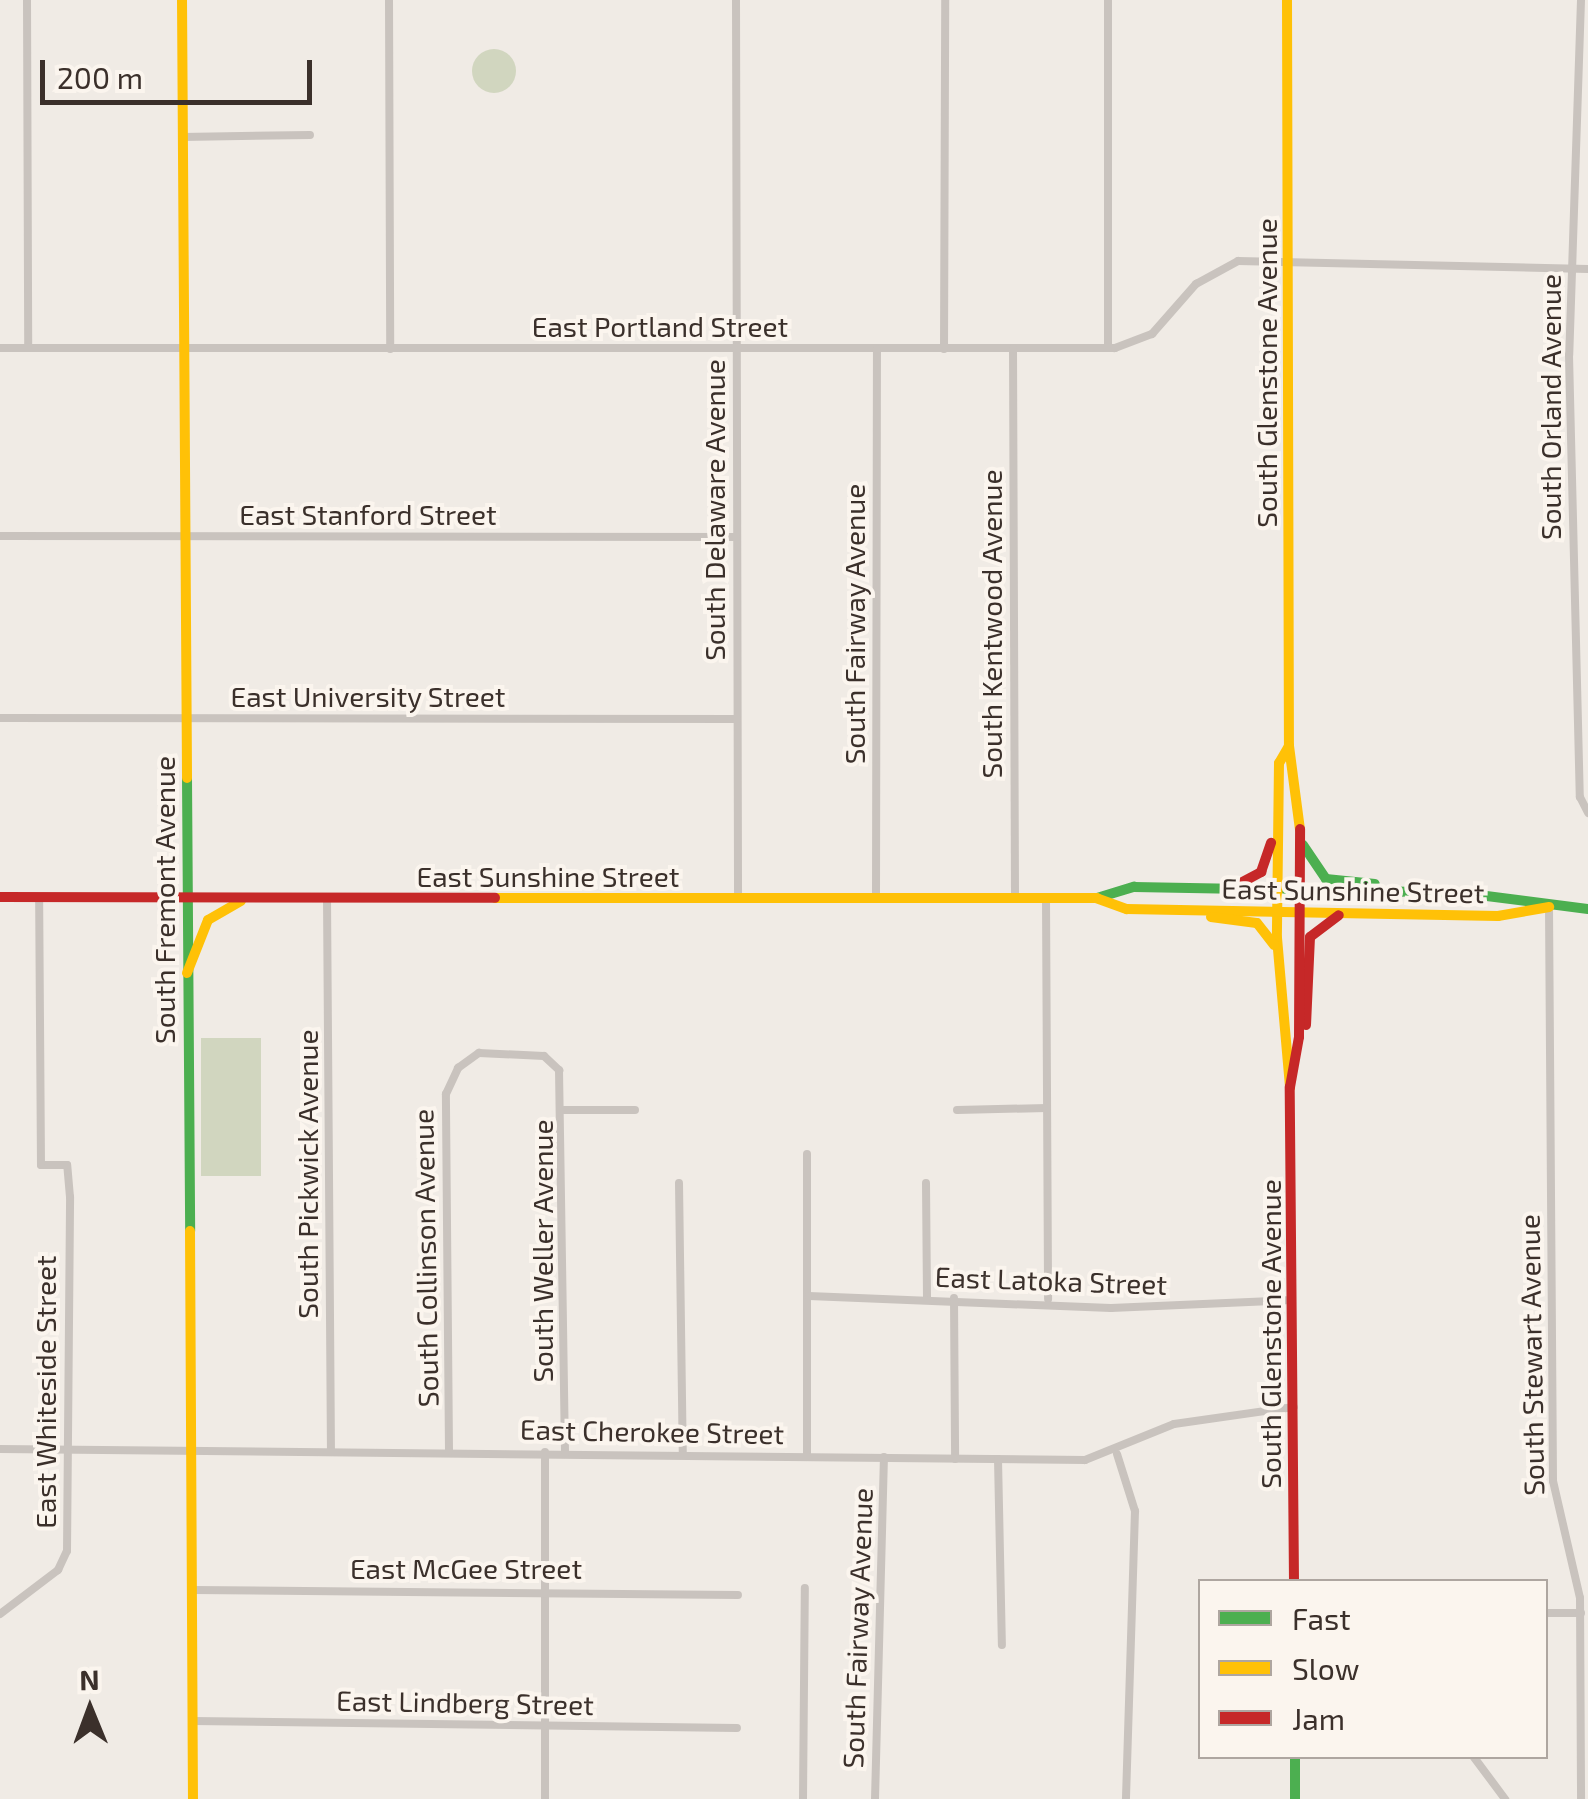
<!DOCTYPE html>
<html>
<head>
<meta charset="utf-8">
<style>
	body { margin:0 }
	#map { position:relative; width:1588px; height:1799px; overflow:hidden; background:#f0ebe5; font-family:"Exo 2",sans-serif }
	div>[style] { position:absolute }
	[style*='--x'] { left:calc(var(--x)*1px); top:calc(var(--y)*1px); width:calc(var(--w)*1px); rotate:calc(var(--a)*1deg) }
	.green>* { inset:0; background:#d1d6bf; transform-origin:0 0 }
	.round { border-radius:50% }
	.street>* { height:8px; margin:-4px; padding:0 4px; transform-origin:4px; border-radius:4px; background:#c9c3be }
	.fast>* { height:10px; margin:-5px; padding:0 5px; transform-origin:5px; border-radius:5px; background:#4caf50 }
	.slow>* { height:10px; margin:-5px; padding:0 5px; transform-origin:5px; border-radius:5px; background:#ffc107 }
	.jam>* { height:10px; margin:-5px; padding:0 5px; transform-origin:5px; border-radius:5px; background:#c62828 }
	span { translate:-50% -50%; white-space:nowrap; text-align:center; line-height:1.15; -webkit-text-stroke:8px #fbf5ee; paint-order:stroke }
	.street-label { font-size:28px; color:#3b302b }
	.legend { position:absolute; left:1198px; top:1579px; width:350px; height:180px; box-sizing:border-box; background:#fbf5ee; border:2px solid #aea6a0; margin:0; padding:12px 18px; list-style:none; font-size:30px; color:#3b302b }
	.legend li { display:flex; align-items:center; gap:20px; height:50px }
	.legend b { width:50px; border:2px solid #aea6a0 }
	.north { position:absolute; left:40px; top:1659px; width:100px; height:100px; -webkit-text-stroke:8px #fbf5ee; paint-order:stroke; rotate:359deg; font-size:28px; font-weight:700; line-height:40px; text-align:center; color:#3b302b }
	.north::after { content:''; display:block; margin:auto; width:35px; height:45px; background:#3b302b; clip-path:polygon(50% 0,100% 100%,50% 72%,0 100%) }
	.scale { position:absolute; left:40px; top:60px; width:272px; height:45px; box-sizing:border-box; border:5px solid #3b302b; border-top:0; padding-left:12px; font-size:30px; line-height:35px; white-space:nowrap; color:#3b302b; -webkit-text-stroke:8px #fbf5ee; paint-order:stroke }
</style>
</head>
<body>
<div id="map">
	<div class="green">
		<div class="round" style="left:472px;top:49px;width:44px;height:44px"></div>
		<div style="left:261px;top:1038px;width:138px;height:60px;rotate:90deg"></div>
	</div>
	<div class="street">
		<div style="--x:27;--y:0;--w:348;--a:89.8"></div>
		<div style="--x:389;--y:0;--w:349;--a:89.8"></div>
		<div style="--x:736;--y:0;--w:899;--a:89.87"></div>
		<div style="--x:1108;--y:0;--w:348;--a:90"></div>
		<div style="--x:1581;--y:0;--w:355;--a:91.9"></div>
		<div style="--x:1569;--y:355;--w:442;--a:88.6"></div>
		<div style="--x:1580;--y:797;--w:18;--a:63"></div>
		<div style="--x:182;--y:137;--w:128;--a:-0.9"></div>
		<div style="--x:0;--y:348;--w:1115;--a:0"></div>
		<div style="--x:1115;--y:348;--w:40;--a:-21"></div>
		<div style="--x:1152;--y:334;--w:67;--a:-48.7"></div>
		<div style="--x:1196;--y:284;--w:48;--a:-28.7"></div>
		<div style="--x:1238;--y:261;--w:350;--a:1.3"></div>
		<div style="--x:944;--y:349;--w:349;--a:-89.8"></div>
		<div style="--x:1013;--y:349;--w:550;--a:89.79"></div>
		<div style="--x:0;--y:536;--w:736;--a:0.08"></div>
		<div style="--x:0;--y:718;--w:737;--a:0.08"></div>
		<div style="--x:327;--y:897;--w:553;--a:89.59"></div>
		<div style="--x:876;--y:899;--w:550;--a:-89.9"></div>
		<div style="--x:1046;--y:899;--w:400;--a:89.7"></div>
		<div style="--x:1549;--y:907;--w:574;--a:89.6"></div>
		<div style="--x:1553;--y:1481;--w:120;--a:77"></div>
		<div style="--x:1580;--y:1598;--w:201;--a:89.7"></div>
		<div style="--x:564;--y:1110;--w:71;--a:0"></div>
		<div style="--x:957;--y:1110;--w:90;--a:-1.3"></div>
		<div style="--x:807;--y:1154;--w:302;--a:90"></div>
		<div style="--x:679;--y:1183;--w:270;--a:89.2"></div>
		<div style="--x:926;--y:1183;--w:114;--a:89.5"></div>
		<div style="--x:809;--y:1296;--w:302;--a:2.3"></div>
		<div style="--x:1111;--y:1308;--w:181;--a:-2.5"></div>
		<div style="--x:954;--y:1298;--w:161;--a:89.6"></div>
		<div style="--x:0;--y:1449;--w:1085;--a:0.58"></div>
		<div style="--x:1085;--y:1460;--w:96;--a:-22"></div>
		<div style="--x:1174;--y:1424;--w:121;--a:-8.1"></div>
		<div style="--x:449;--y:1451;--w:357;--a:-90.5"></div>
		<div style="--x:446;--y:1094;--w:29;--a:-65"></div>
		<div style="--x:458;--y:1068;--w:26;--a:-36"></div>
		<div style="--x:479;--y:1053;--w:65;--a:2.6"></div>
		<div style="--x:544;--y:1056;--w:21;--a:43"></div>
		<div style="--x:559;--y:1070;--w:383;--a:89.1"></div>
		<div style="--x:545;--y:1452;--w:347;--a:90"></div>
		<div style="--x:1117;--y:1454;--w:60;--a:72.5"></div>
		<div style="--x:1135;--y:1511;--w:288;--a:91.8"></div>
		<div style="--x:998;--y:1459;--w:186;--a:88.8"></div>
		<div style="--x:193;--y:1590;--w:545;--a:0.53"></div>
		<div style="--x:1546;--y:1613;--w:35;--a:0"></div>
		<div style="--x:0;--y:1614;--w:73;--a:-37.2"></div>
		<div style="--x:58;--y:1570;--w:21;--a:-65"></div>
		<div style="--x:67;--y:1551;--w:354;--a:-89.5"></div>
		<div style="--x:70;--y:1197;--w:32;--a:-95"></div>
		<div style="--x:67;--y:1165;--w:26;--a:180"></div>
		<div style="--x:41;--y:1165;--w:267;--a:-90.4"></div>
		<div style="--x:193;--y:1721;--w:544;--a:0.74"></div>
		<div style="--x:1473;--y:1756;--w:54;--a:53.3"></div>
		<div style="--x:803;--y:1799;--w:211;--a:-89.5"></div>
		<div style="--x:875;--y:1799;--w:342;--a:-88.5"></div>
	</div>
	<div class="fast">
		<div style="--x:187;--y:778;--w:453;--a:89.6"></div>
		<div style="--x:1303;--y:845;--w:41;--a:55.9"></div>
		<div style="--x:1326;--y:879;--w:49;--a:5.8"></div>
		<div style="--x:1097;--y:898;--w:39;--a:-17"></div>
		<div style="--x:1134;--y:887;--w:329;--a:1"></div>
		<div style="--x:1463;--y:893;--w:126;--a:7.3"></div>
		<div style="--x:1295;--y:1756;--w:43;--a:90"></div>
	</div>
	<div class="slow">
		<div style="--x:182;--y:0;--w:778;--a:89.63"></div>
		<div style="--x:1287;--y:0;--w:746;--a:89.85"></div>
		<div style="--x:1289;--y:746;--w:84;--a:82.5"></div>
		<div style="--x:1289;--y:746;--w:20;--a:120"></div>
		<div style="--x:1279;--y:763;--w:175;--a:90.7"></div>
		<div style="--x:1277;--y:938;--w:150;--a:85"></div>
		<div style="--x:495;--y:898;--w:602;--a:0"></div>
		<div style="--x:1096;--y:898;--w:33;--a:20"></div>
		<div style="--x:1127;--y:909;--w:371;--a:1.1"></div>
		<div style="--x:1498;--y:916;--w:52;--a:-10"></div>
		<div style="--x:1211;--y:917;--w:46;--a:7.4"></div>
		<div style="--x:1257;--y:923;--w:28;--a:52"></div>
		<div style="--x:187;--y:973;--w:57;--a:-68.4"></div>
		<div style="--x:208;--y:920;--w:38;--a:-30"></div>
		<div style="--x:190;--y:1231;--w:568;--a:89.7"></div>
	</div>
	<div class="jam">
		<div style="--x:1235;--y:886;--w:30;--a:-28"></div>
		<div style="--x:1261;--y:872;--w:31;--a:-71"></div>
		<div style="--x:0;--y:897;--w:495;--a:0.1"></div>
		<div style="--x:1306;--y:1025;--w:88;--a:-87.4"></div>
		<div style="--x:1310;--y:937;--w:36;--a:-37"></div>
		<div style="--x:1294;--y:1582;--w:495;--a:-90.5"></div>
		<div style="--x:1290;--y:1087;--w:51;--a:-79.8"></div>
		<div style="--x:1299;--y:1037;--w:208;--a:-89.7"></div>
	</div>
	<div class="street-label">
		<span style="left:660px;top:326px">East Portland Street</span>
		<span style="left:1266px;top:373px;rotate:-90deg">South Glenstone Avenue</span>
		<span style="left:1550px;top:407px;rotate:-90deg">South Orland Avenue</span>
		<span style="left:714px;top:510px;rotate:-90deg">South Delaware Avenue</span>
		<span style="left:368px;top:514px">East Stanford Street</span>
		<span style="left:854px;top:624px;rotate:-90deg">South Fairway Avenue</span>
		<span style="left:991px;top:624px;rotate:-90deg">South Kentwood Avenue</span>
		<span style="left:368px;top:696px">East University Street</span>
		<span style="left:548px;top:876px">East Sunshine Street</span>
		<span style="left:1353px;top:890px;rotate:1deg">East Sunshine Street</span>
		<span style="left:164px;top:900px;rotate:-90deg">South Fremont Avenue</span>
		<span style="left:307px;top:1174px;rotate:-90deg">South Pickwick Avenue</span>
		<span style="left:542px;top:1251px;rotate:-90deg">South Weller Avenue</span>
		<span style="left:425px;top:1258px;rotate:-91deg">South Collinson Avenue</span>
		<span style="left:1051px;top:1280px;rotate:2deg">East Latoka Street</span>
		<span style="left:1270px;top:1334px;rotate:-90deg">South Glenstone Avenue</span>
		<span style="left:1531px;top:1355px;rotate:-91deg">South Stewart Avenue</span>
		<span style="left:45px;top:1392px;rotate:-90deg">East Whiteside Street</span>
		<span style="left:652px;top:1431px;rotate:1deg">East Cherokee Street</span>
		<span style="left:466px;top:1568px">East McGee Street</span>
		<span style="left:857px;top:1628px;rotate:-88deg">South Fairway Avenue</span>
		<span style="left:465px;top:1702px;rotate:1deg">East Lindberg Street</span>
	</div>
	<ul class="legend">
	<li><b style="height:12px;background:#4caf50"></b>Fast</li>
	<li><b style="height:12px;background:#ffc107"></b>Slow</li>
	<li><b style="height:12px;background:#c62828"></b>Jam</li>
	</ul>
	<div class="north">N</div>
	<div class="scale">200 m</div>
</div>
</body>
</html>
